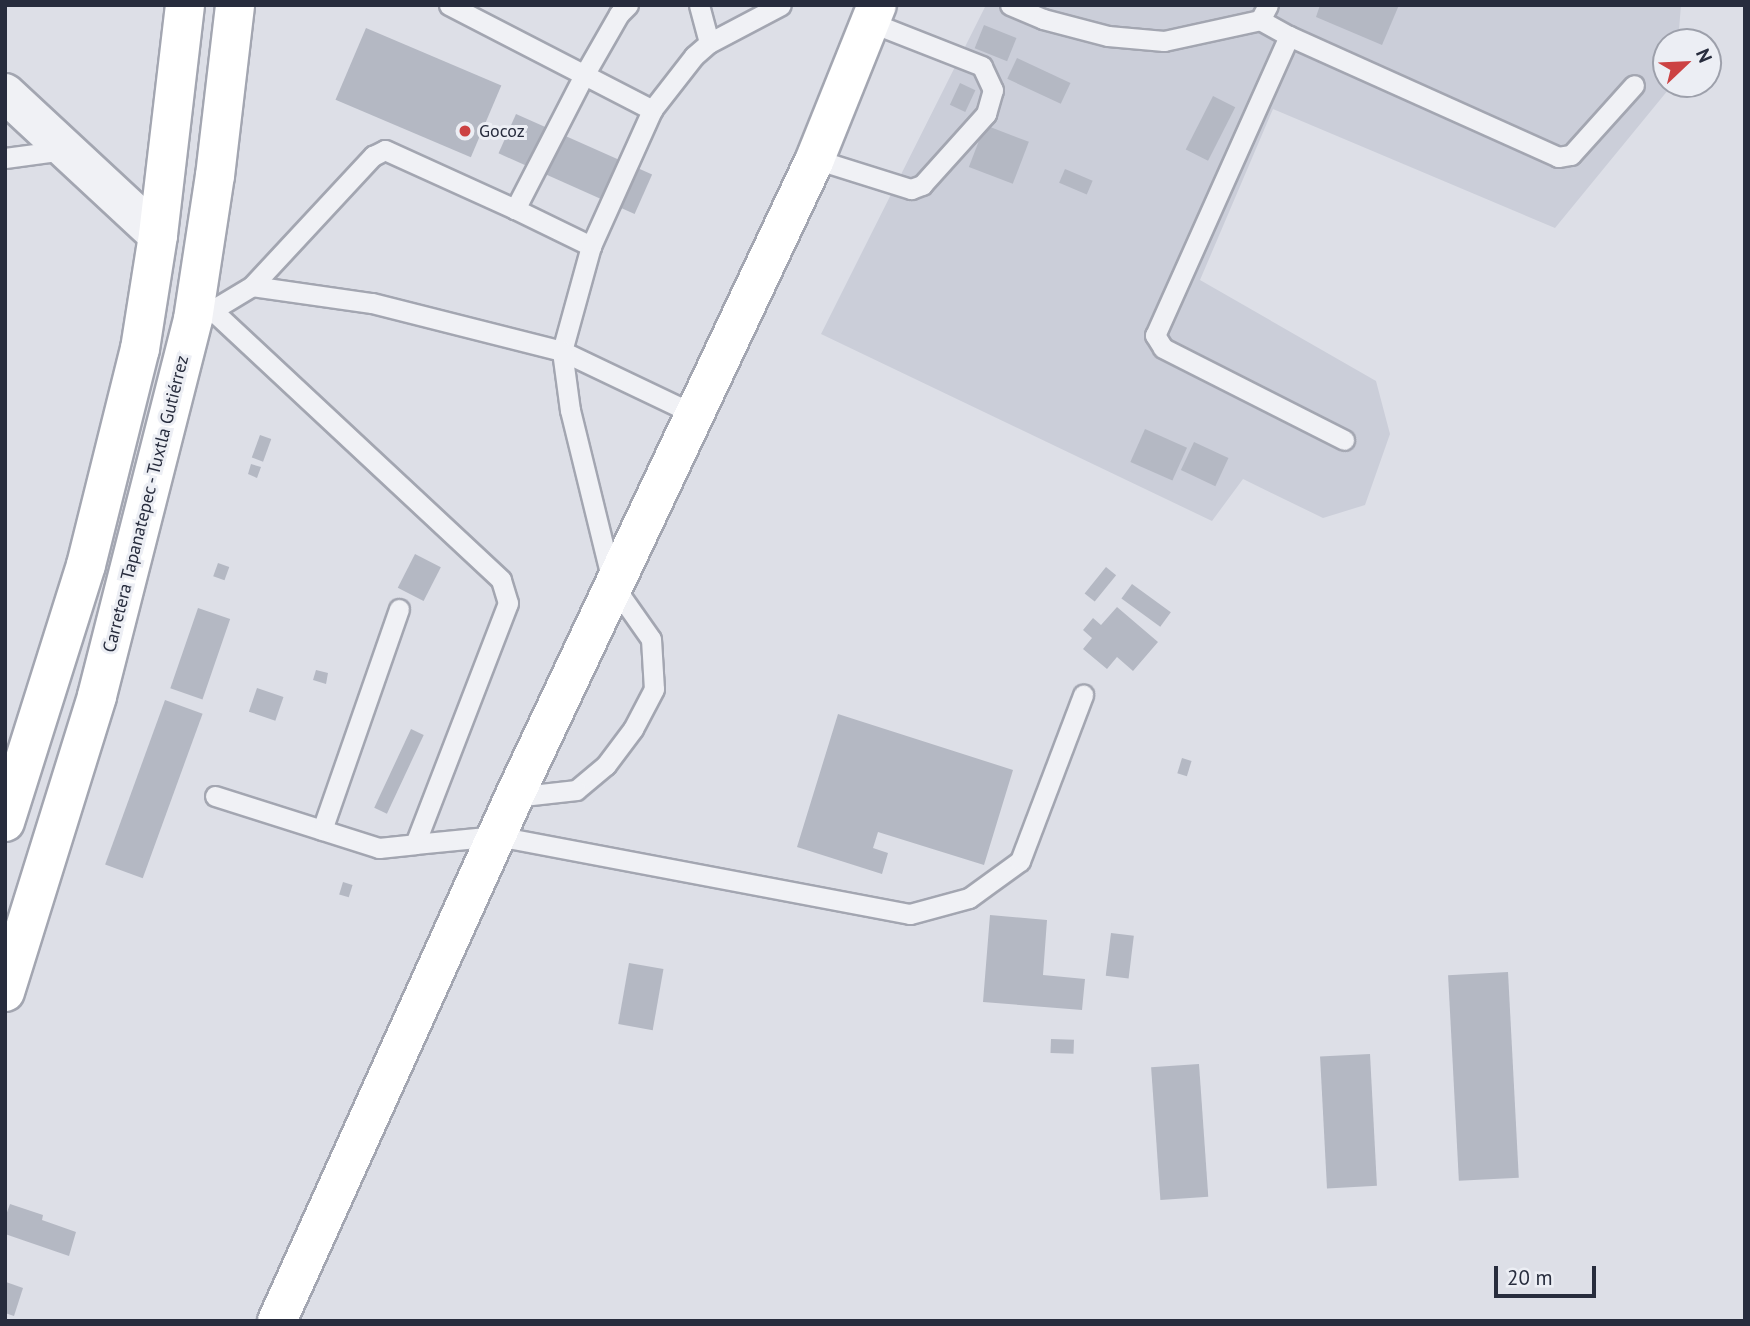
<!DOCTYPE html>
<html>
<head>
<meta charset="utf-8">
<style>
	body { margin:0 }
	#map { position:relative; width:1750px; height:1326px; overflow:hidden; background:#dddfe7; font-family:"PT Sans",sans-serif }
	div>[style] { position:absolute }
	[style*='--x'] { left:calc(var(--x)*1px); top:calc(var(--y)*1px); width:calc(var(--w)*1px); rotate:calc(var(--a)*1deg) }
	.built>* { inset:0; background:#cbced9 }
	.building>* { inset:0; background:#b4b8c3; transform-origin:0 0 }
	.roads { filter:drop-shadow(2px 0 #a3a6b1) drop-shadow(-2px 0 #a3a6b1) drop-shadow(0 2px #a3a6b1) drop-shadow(0 -2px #a3a6b1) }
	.service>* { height:19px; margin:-9.5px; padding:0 9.5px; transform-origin:9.5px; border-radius:9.5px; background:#f0f1f5 }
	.minor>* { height:38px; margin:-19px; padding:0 19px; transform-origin:19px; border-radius:19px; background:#f0f1f5 }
	.secondary>* { height:38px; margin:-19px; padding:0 19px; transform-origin:19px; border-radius:19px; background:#fff }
	.trunk>* { height:38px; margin:-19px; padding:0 19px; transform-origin:19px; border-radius:19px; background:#fff }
	.dots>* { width:19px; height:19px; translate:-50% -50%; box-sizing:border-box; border:4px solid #eceef4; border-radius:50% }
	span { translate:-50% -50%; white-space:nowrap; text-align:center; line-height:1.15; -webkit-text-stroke:6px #eceef4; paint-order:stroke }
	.poi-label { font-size:18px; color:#272c3d }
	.left { translate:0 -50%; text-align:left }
	.street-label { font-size:18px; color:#272c3d }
	.frame { position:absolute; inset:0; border:7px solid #272c3d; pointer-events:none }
	.north { position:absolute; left:1652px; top:28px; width:70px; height:70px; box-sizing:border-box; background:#eceef4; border:2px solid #9da0ab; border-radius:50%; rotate:67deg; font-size:19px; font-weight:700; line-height:28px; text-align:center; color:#272c3d }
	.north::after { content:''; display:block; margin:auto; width:24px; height:32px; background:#cc4243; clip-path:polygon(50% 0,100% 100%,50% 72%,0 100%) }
	.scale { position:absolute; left:1494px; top:1266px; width:102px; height:32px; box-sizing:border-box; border:4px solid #272c3d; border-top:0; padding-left:9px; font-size:21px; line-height:24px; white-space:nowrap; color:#272c3d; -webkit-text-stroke:5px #eceef4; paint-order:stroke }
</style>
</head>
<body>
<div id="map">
	<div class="built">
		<div style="clip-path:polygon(986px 5px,1681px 5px,1678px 42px,1666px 42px,1666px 84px,1673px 84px,1555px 228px,1273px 109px,1200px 280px,1376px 381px,1390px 434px,1365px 505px,1323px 518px,1243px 479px,1212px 521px,821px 334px)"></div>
	</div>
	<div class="building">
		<div style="clip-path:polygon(1320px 5px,1399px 5px,1382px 45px,1316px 17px)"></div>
		<div style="left:984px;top:25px;width:35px;height:25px;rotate:22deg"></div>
		<div style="left:366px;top:28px;width:147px;height:78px;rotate:23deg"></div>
		<div style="left:1017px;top:58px;width:59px;height:23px;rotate:25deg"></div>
		<div style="left:960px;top:83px;width:17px;height:24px;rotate:25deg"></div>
		<div style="left:1213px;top:96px;width:25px;height:60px;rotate:27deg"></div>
		<div style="left:516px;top:114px;width:149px;height:43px;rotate:24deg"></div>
		<div style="left:985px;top:125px;width:47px;height:45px;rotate:21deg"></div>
		<div style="left:1065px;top:169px;width:30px;height:15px;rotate:23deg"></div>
		<div style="left:1145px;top:429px;width:46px;height:36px;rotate:24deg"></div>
		<div style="left:260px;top:435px;width:12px;height:24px;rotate:20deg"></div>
		<div style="left:1194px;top:442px;width:38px;height:31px;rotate:25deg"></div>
		<div style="clip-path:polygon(251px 464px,261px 467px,257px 478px,248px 474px)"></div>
		<div style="left:415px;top:554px;width:29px;height:38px;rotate:27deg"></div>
		<div style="left:218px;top:563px;width:12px;height:14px;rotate:20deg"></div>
		<div style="left:1106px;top:567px;width:13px;height:34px;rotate:39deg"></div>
		<div style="left:1132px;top:584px;width:48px;height:18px;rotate:36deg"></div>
		<div style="clip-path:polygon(1117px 607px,1158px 642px,1133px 671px,1117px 657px,1107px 669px,1083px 649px,1092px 638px,1083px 630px,1093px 618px,1101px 625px)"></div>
		<div style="left:198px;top:608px;width:34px;height:85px;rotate:19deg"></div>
		<div style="clip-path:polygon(316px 670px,328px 673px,326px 684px,313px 680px)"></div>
		<div style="left:257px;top:688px;width:28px;height:25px;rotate:19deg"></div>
		<div style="left:165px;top:700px;width:40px;height:175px;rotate:20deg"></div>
		<div style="clip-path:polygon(838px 714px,1013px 770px,984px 865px,878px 832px,873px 848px,888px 853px,882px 874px,797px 847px)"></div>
		<div style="left:411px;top:729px;width:14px;height:87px;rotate:25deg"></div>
		<div style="left:1182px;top:758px;width:10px;height:16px;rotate:17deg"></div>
		<div style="left:343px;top:882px;width:10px;height:13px;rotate:17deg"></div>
		<div style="clip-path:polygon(990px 915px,1047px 920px,1043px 975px,1085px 979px,1082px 1010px,983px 1002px)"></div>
		<div style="left:1111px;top:933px;width:23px;height:43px;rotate:7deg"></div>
		<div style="left:629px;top:963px;width:35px;height:62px;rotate:10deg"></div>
		<div style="left:1508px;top:972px;width:206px;height:60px;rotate:87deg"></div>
		<div style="left:1051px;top:1039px;width:23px;height:14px;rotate:2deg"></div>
		<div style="left:1370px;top:1054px;width:132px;height:50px;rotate:87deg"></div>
		<div style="left:1199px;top:1064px;width:133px;height:48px;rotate:86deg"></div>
		<div style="clip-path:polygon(10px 1204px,43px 1215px,42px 1220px,76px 1232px,69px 1256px,5px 1234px,5px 1218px)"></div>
		<div style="clip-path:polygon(6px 1282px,23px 1288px,14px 1316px,5px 1313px)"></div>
	</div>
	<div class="roads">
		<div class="service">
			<div style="--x:449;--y:5;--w:229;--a:27.3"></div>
			<div style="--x:628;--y:5;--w:13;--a:135"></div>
			<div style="--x:619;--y:14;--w:70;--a:119.8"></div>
			<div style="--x:584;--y:75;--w:151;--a:117.2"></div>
			<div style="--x:515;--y:209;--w:85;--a:26"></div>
			<div style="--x:591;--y:246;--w:109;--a:105.4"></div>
			<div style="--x:562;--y:351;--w:148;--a:25.5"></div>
			<div style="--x:699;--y:5;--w:39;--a:75"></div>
			<div style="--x:1010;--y:5;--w:36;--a:23"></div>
			<div style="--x:1043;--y:19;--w:67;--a:14.7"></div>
			<div style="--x:1108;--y:36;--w:56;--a:5.1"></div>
			<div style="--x:1164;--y:41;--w:98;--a:-12.3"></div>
			<div style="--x:1268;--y:5;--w:17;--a:118"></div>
			<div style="--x:1260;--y:20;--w:33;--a:29"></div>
			<div style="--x:1289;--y:36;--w:295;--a:24.2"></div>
			<div style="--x:1558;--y:157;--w:13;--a:-9"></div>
			<div style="--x:1571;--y:155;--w:94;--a:-48"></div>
			<div style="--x:1289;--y:36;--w:328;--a:114.1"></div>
			<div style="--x:1155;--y:335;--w:15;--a:58"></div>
			<div style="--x:1163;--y:348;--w:203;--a:26.9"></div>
			<div style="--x:5;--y:158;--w:61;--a:-7.6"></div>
			<div style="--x:815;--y:159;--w:101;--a:17.4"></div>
			<div style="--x:911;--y:189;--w:12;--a:-20"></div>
			<div style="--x:922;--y:185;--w:96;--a:-48"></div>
			<div style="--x:986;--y:114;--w:25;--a:-74"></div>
			<div style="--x:993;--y:90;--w:26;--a:-115"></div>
			<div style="--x:982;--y:66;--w:120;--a:-158.6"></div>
			<div style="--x:591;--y:246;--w:149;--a:-65.8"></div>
			<div style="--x:652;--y:110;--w:68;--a:-52.1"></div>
			<div style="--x:694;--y:56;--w:20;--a:-41"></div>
			<div style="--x:709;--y:43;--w:81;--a:-27.8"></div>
			<div style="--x:252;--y:286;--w:178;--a:-47.1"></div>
			<div style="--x:373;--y:156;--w:13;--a:-27"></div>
			<div style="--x:385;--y:150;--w:143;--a:24.4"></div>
			<div style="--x:213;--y:311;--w:394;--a:43"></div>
			<div style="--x:501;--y:580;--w:24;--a:73"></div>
			<div style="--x:508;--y:603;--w:258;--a:111.1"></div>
			<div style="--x:415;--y:844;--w:82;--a:-5.6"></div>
			<div style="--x:497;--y:836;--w:420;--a:10.7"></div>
			<div style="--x:910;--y:914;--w:61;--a:-15.2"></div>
			<div style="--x:969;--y:898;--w:63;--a:-36"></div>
			<div style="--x:1020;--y:861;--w:178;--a:-69.2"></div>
			<div style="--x:204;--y:315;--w:56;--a:-31.1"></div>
			<div style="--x:252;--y:286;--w:121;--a:8.1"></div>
			<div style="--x:372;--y:303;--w:196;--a:14.2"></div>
			<div style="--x:562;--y:351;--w:60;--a:82.3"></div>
			<div style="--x:570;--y:410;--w:180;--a:76.2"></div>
			<div style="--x:613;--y:585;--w:66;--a:54.9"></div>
			<div style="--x:651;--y:639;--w:50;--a:86.6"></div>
			<div style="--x:654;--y:689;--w:45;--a:117.7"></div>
			<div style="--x:633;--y:729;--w:45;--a:126.9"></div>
			<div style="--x:606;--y:765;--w:39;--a:140"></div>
			<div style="--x:576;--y:790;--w:62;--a:173.6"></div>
			<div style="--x:215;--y:796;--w:172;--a:17.6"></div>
			<div style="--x:379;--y:848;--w:36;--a:-6"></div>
			<div style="--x:322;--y:830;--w:234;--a:-70.8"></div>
		</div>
		<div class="minor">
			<div style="--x:5;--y:93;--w:209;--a:42.9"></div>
		</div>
		<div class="secondary">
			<div style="--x:277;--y:1321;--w:575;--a:-65.66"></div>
			<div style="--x:514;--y:797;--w:705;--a:-64.74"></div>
			<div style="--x:815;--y:159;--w:166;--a:-68.1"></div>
		</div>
		<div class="trunk">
			<div style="--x:5;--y:822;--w:269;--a:-72.5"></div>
			<div style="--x:86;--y:565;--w:223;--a:-76"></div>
			<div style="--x:140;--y:349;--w:115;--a:-81"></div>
			<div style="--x:158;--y:235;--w:232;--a:-83.3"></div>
			<div style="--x:5;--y:992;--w:310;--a:-72.7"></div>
			<div style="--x:97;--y:696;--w:389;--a:-75.7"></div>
			<div style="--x:193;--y:319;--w:145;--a:-81.3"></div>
			<div style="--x:215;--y:176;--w:172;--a:-83.3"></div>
		</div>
	</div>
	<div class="dots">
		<div style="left:465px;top:131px;background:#cc4243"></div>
	</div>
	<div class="poi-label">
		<span class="left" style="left:479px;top:131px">Gocoz</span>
	</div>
	<div class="street-label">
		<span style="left:146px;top:504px;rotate:-76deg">Carretera Tapanatepec - Tuxtla Gutiérrez</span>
	</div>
	<div class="frame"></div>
	<div class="north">N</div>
	<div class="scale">20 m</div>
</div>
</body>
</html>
